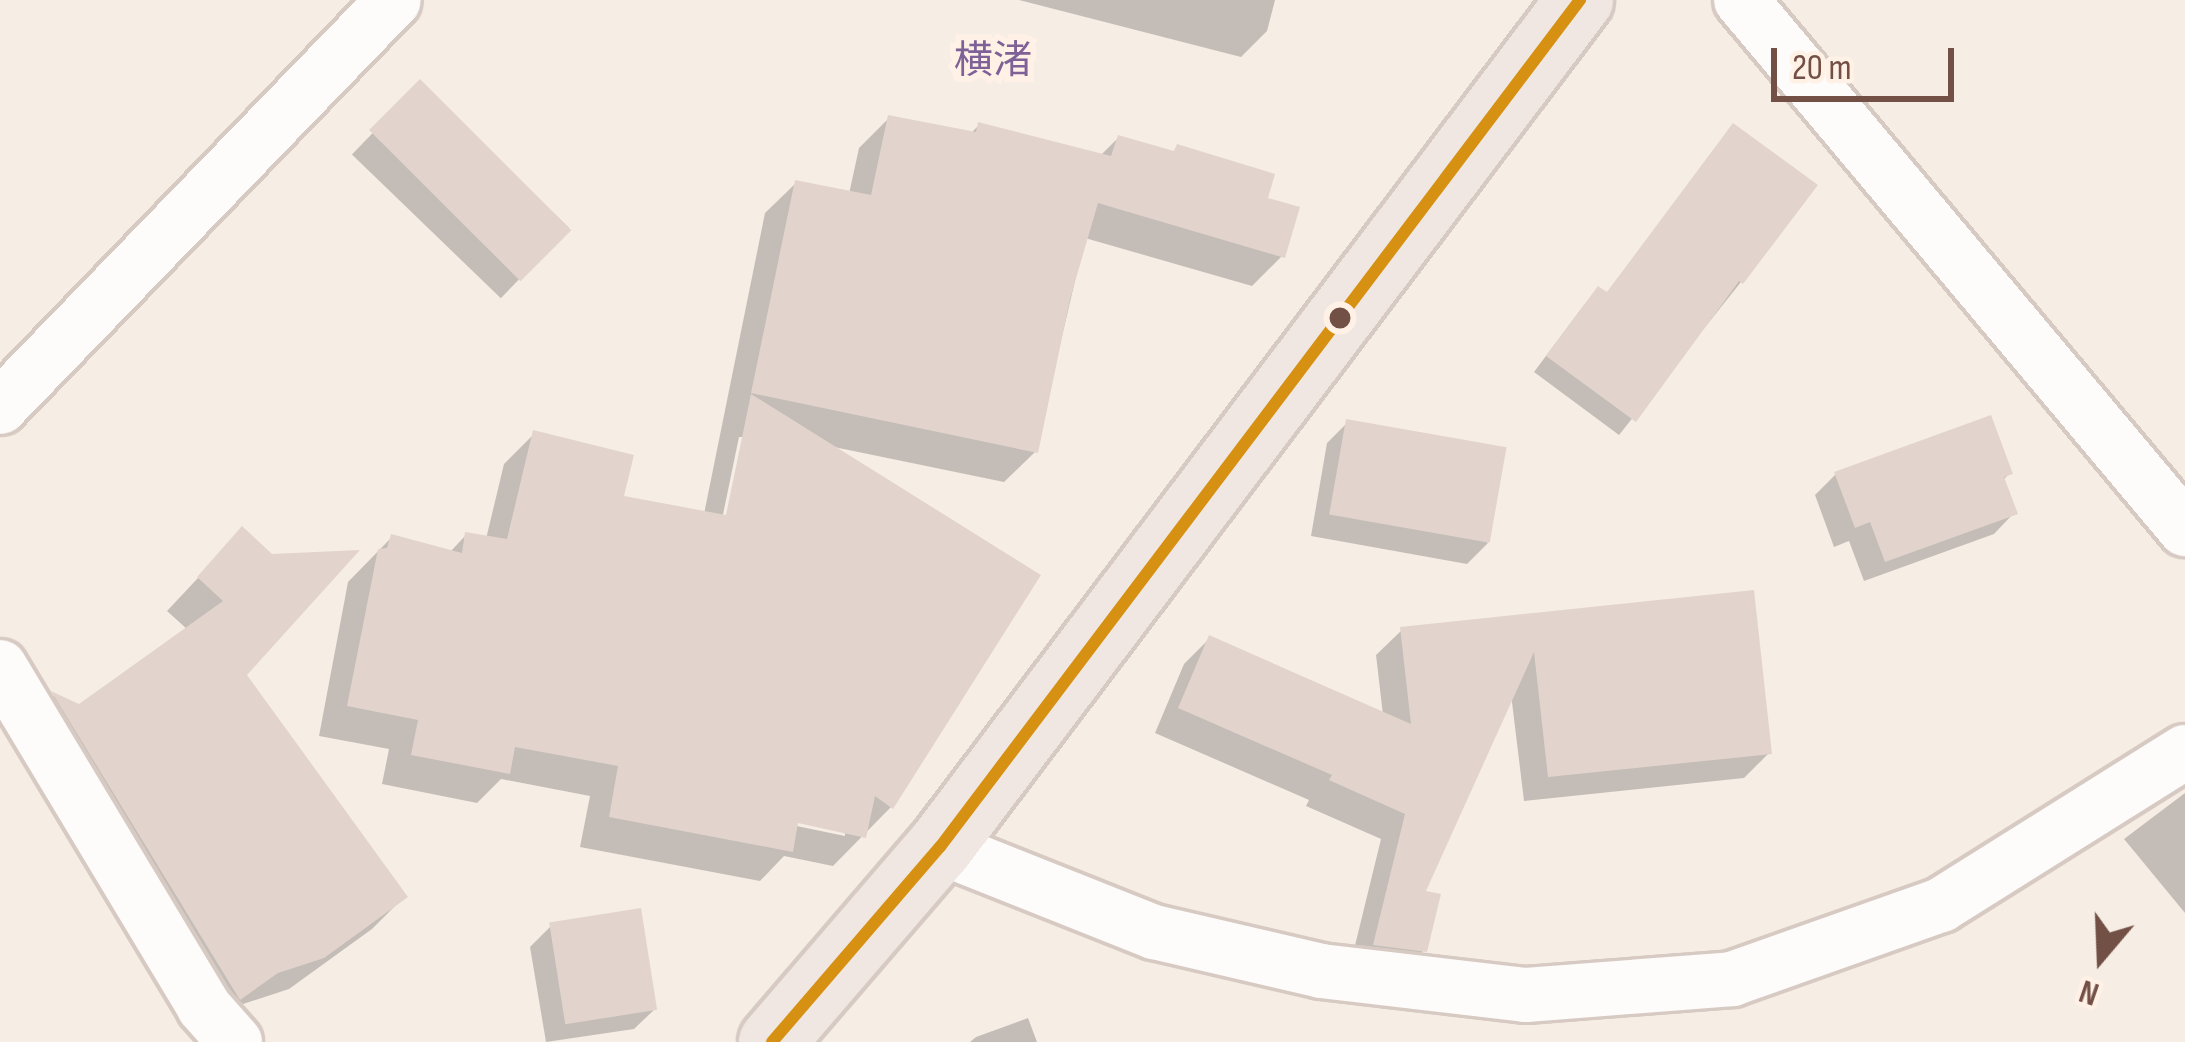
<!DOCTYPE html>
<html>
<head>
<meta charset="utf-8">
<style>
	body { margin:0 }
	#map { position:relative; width:2185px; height:1042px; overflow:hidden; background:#f6ede5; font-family:"Sofia Sans Condensed","Noto Sans JP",sans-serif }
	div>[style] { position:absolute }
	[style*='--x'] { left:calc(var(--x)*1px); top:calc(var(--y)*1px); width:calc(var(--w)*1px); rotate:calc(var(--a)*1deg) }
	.shadow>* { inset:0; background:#0003; transform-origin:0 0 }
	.building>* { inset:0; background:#e2d4cd; transform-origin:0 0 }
	.roads { filter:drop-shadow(3px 0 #d7cac3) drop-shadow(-3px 0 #d7cac3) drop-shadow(0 3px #d7cac3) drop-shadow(0 -3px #d7cac3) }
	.minor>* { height:54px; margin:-27px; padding:0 27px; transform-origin:27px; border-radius:27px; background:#fefcfb }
	.trunk>* { height:66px; margin:-33px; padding:0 33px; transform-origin:33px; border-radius:33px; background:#f1e7e2 }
	.bus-1>* { height:12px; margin:-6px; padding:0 6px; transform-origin:6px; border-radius:6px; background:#d69012 }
	.dots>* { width:33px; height:33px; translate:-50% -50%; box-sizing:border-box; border:6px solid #fff1e5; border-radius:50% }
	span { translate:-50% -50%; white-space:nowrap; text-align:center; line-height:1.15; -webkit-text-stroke:12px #fff1e5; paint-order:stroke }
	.neighbourhood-label { font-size:39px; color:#7e6197 }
	.north { position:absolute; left:2041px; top:898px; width:120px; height:120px; -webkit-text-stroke:9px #fff1e5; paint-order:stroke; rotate:199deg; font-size:33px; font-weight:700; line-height:48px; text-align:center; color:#735046 }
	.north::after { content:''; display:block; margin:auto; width:42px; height:54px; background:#735046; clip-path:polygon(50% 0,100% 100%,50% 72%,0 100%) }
	.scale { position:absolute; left:1771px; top:48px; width:183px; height:54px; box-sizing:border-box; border:6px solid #735046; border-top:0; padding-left:15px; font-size:36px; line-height:42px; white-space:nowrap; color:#735046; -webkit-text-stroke:9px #fff1e5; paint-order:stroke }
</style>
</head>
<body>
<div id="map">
	<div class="shadow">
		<div style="clip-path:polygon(1019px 0,1275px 0,1267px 31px,1241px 57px)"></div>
		<div style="left:420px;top:84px;width:207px;height:98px;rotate:44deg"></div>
		<div style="clip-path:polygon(evenodd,889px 118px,970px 134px,979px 125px,1100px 156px,1118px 138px,1264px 200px,1282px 256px,1252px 286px,1085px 238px,1035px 452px,1004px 482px,829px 446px,891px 807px,833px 866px,784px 856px,760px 881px,580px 847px,590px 796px,501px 779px,477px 803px,382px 784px,389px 749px,319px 736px,348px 582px,392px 537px,449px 553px,466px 535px,486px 539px,504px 464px,534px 434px,620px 498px,704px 514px,765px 213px,796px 183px,849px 194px,859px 148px,889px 118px,739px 437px,745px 437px,726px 530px,720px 529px,739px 437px,889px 118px,784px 817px,845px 830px,845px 836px,782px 823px,784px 817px)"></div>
		<div style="clip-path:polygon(1733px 127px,1741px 282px,1619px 435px,1534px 372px,1584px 305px,1605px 295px)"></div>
		<div style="clip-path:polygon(1348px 422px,1488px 543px,1467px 564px,1311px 536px,1327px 443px)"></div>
		<div style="clip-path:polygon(2010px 473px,2002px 481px,2014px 513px,1994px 534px,1864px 581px,1849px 541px,1834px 547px,1815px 495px,1835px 475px)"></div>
		<div style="clip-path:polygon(242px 531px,243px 675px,404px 897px,372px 929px,289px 989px,243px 1004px,206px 1030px,21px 726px,52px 695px,79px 708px,188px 630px,167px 611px)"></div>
		<div style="clip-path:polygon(1752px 593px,1769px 753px,1744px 778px,1524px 801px,1511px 694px,1421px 893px,1424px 950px,1399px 975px,1349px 970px,1381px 839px,1306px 806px,1309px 800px,1155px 733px,1184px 664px,1209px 639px,1383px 715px,1376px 655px,1402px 630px)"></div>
		<div style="clip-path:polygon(2185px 793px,2185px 913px,2124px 839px)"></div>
		<div style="clip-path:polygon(551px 926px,655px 1009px,634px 1029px,546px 1042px,530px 947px)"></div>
		<div style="clip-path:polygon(1028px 1018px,1037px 1042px,970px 1042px,976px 1037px)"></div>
	</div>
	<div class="building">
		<div style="left:420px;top:79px;width:214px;height:72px;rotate:45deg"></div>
		<div style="clip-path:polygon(888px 115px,976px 132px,978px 122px,1111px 156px,1118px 135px,1174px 151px,1177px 144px,1275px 174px,1268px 198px,1300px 207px,1285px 258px,1098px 203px,1070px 299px,1038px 453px,751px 393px,795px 180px,871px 195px)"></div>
		<div style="clip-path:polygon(1733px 123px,1818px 185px,1743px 284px,1739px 281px,1636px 422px,1546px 356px,1598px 286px,1607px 292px)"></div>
		<div style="clip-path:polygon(751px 394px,1041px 575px,893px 809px,875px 796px,866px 838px,798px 823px,793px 852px,609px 817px,618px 766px,515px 747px,510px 774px,411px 755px,418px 720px,347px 706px,378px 549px,387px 548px,391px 534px,462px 553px,465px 532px,507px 539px,533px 430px,634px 455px,624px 496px,726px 515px)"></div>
		<div style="clip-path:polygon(1991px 415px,2013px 474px,2004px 477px,2018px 514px,1885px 562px,1870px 522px,1855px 528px,1834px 472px)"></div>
		<div style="left:1346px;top:419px;width:163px;height:97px;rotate:10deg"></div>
		<div style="clip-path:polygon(242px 526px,272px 554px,360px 550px,247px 675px,408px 897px,324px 958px,278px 973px,240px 1000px,51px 691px,79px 704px,223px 601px,197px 577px)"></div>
		<div style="clip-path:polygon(1754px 590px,1772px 754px,1548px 777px,1534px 652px,1426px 891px,1441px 894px,1427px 952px,1373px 945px,1405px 814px,1329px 780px,1332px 775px,1178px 708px,1209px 635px,1411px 724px,1400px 627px)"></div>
		<div style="left:641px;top:908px;width:103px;height:93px;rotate:81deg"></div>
	</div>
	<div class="roads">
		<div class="minor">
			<div style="--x:1741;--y:0;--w:691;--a:49.99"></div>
			<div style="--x:0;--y:407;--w:566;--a:-45.93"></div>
			<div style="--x:0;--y:667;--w:397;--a:59"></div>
			<div style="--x:204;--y:1007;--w:47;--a:48.5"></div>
			<div style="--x:940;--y:847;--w:230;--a:21.7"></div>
			<div style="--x:1154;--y:932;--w:171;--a:13.1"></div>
			<div style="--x:1321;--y:971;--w:206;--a:6.7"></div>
			<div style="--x:1526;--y:995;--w:207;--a:-4.4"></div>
			<div style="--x:1732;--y:979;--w:222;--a:-19.5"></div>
			<div style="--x:1941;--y:905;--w:288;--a:-32.1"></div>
		</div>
		<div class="trunk">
			<div style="--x:772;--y:1042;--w:257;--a:-49.3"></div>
			<div style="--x:940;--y:847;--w:1062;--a:-52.93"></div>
		</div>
	</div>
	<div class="bus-1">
		<div style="--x:772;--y:1042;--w:257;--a:-49.3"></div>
		<div style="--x:940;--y:847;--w:1062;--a:-52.93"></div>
	</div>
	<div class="dots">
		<div style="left:1340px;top:318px;background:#735046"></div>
	</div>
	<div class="neighbourhood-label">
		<span style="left:993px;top:62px">横渚</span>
	</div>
	<div class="north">N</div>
	<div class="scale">20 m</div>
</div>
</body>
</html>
